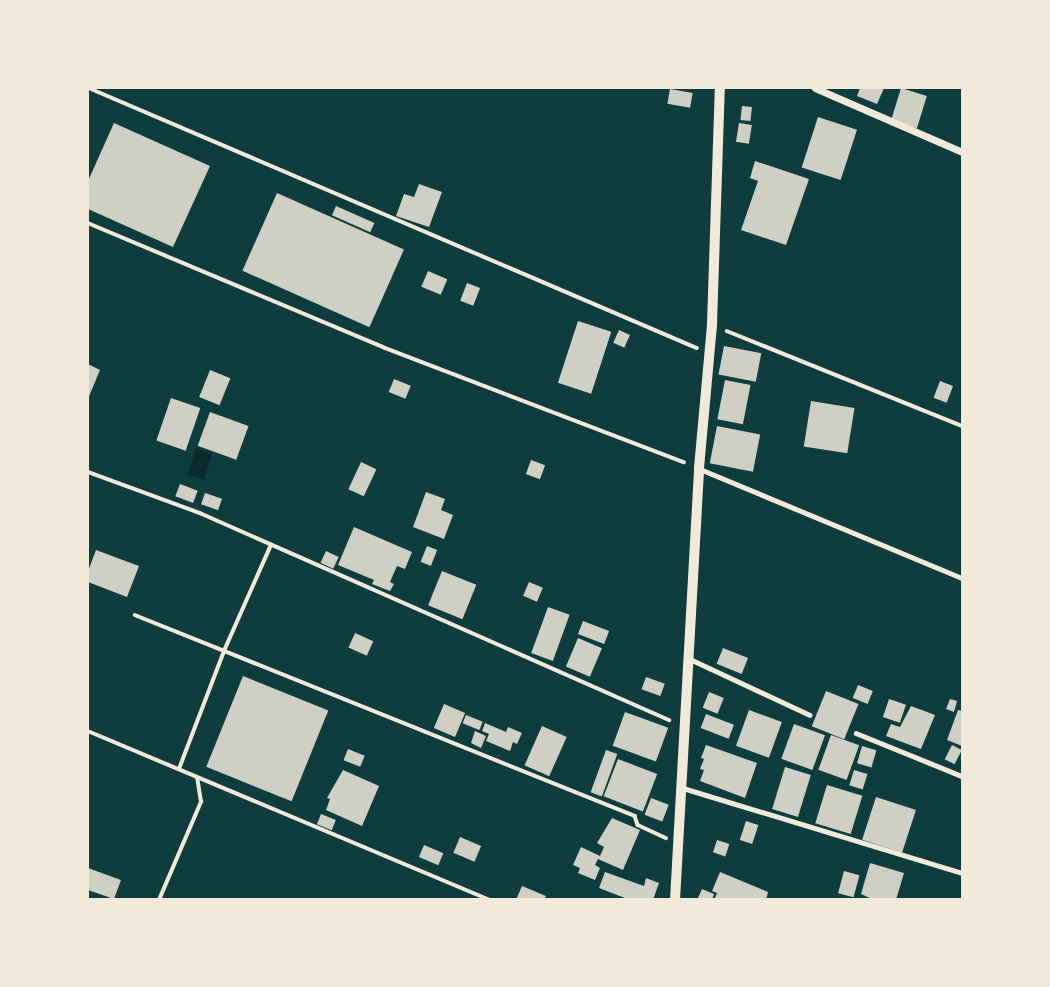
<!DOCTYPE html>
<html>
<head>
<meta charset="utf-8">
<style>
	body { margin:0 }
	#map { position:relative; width:1050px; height:987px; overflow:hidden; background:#0f3d3e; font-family:"Asap Condensed",sans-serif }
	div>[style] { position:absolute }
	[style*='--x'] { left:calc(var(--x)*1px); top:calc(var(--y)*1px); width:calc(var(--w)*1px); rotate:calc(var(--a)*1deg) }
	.water>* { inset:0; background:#0a2a2b; transform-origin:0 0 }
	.building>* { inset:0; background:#cfcfc3; transform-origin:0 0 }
	.path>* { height:3.5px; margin:-1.75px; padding:0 1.75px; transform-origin:1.75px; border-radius:1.75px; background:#f1e9da }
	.service>* { height:4.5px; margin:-2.25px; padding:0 2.25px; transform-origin:2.25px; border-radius:2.25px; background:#f1e9da }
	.minor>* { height:7px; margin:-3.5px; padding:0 3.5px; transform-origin:3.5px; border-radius:3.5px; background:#f1e9da }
	.tertiary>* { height:10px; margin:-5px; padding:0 5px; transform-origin:5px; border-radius:5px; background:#f1e9da }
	span { translate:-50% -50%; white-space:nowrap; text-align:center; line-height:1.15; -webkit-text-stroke:7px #f1e9da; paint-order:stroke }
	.frame { position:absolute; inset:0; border:89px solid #f1e9da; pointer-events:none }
</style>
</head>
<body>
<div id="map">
	<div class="water">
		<div style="left:196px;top:448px;width:17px;height:28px;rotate:17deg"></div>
	</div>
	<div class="building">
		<div style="clip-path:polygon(860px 88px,884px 88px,877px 104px,857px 96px)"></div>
		<div style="left:901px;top:88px;width:27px;height:34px;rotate:17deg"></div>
		<div style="left:670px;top:89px;width:23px;height:15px;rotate:10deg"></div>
		<div style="left:742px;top:106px;width:10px;height:14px;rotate:6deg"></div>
		<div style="left:818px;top:117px;width:41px;height:53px;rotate:18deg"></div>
		<div style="clip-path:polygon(114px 123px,210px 166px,173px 247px,88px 209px,88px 181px)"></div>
		<div style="left:739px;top:123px;width:13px;height:19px;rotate:9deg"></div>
		<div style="clip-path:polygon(755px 161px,809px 179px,786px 245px,741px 230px,758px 181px,750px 178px)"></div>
		<div style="clip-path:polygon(419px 184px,442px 192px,429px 227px,396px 216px,404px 194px,414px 197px)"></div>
		<div style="left:277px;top:193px;width:139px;height:85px;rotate:24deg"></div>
		<div style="left:336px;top:206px;width:42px;height:10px;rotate:24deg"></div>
		<div style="left:428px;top:271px;width:21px;height:17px;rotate:23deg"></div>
		<div style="left:467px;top:283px;width:14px;height:19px;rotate:21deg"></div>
		<div style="left:578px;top:321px;width:35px;height:65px;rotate:18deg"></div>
		<div style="left:619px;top:330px;width:12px;height:14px;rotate:24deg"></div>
		<div style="left:724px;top:346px;width:38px;height:29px;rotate:11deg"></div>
		<div style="clip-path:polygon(88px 364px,100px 370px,88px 399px)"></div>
		<div style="left:210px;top:370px;width:22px;height:29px;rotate:22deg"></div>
		<div style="left:394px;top:379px;width:18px;height:14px;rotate:22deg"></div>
		<div style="left:725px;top:380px;width:26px;height:40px;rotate:11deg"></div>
		<div style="left:940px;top:381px;width:14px;height:18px;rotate:21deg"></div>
		<div style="left:171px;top:398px;width:31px;height:45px;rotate:19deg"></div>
		<div style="left:811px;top:401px;width:44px;height:46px;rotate:9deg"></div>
		<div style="left:210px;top:412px;width:41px;height:36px;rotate:20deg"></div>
		<div style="left:717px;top:426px;width:44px;height:38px;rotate:11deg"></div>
		<div style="left:531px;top:460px;width:15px;height:15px;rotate:20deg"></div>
		<div style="left:361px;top:462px;width:17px;height:30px;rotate:25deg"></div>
		<div style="left:180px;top:484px;width:19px;height:13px;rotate:21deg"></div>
		<div style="clip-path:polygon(426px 492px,445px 499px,441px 510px,453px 515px,444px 539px,413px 527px)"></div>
		<div style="left:205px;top:493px;width:18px;height:12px;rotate:19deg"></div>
		<div style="clip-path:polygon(354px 527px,412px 552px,405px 569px,397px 566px,390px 582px,394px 584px,390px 591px,372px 584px,374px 580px,338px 565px)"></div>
		<div style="left:427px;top:546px;width:11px;height:17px;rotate:22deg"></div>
		<div style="clip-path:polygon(96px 550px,139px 566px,127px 597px,88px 582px,88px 571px)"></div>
		<div style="left:326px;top:551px;width:14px;height:13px;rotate:25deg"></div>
		<div style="left:442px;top:571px;width:37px;height:37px;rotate:22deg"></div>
		<div style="left:529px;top:582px;width:15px;height:15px;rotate:23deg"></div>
		<div style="left:548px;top:607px;width:23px;height:49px;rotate:20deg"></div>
		<div style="left:583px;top:621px;width:28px;height:14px;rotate:21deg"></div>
		<div style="left:355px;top:633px;width:20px;height:16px;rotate:24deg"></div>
		<div style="left:578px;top:638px;width:26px;height:31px;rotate:23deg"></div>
		<div style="left:723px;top:648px;width:27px;height:17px;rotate:22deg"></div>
		<div style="left:243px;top:676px;width:92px;height:98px;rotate:22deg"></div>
		<div style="left:646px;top:677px;width:20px;height:13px;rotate:20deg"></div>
		<div style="left:858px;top:685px;width:16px;height:14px;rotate:22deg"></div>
		<div style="left:826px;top:691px;width:35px;height:38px;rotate:22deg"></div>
		<div style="left:709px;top:692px;width:16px;height:17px;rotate:22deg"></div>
		<div style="left:889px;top:699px;width:18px;height:19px;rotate:19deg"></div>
		<div style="clip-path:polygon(950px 699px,957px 701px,954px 712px,946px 709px)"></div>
		<div style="left:444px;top:704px;width:23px;height:26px;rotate:23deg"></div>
		<div style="clip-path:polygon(911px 706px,935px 715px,921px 749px,886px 736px,891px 724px,900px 727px)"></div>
		<div style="left:749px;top:710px;width:35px;height:38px;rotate:20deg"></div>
		<div style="clip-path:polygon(958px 710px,962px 711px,962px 746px,947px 740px)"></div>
		<div style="left:625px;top:712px;width:46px;height:36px;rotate:20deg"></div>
		<div style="left:706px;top:714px;width:30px;height:15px;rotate:21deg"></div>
		<div style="left:466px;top:715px;width:18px;height:9px;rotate:22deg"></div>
		<div style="clip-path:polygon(485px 723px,506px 732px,508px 727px,522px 733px,517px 744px,513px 742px,510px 751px,486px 741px,489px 734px,482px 731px)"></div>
		<div style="left:794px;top:724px;width:33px;height:37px;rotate:20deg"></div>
		<div style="left:542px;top:726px;width:27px;height:43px;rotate:24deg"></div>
		<div style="clip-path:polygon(475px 731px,486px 736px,481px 748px,471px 743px)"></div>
		<div style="left:831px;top:735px;width:30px;height:37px;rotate:20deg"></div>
		<div style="clip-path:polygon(706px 745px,757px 763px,745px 798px,700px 781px,704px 770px,700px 769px,704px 759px,701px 758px)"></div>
		<div style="left:952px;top:745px;width:11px;height:16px;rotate:27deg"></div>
		<div style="left:862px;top:746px;width:15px;height:18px;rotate:16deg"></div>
		<div style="left:348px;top:749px;width:18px;height:12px;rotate:22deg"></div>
		<div style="left:606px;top:750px;width:12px;height:45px;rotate:20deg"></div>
		<div style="left:618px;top:759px;width:42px;height:40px;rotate:21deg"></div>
		<div style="left:785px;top:767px;width:27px;height:44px;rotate:17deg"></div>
		<div style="clip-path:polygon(343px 770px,379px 786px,362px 826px,326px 810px,330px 799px,327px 798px)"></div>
		<div style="left:854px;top:770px;width:14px;height:16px;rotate:17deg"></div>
		<div style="left:827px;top:785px;width:37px;height:40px;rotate:17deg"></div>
		<div style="left:876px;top:797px;width:42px;height:45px;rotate:18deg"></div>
		<div style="left:651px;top:798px;width:19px;height:18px;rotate:21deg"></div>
		<div style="left:321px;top:814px;width:16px;height:11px;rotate:22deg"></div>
		<div style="clip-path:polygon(612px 818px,640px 830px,623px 870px,598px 859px,595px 865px,600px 868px,595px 880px,578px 873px,580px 868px,573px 865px,581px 847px,600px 856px,604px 847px,597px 843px)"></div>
		<div style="left:746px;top:821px;width:13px;height:20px;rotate:18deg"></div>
		<div style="left:460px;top:837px;width:23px;height:17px;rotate:23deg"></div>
		<div style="left:717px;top:840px;width:13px;height:13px;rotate:18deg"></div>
		<div style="left:424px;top:845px;width:21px;height:13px;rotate:23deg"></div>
		<div style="clip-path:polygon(870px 863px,904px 873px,896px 900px,874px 900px,861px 894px)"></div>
		<div style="clip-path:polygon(88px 868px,121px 880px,114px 899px,88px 890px)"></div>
		<div style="left:844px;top:871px;width:16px;height:23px;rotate:15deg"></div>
		<div style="clip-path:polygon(605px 872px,644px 886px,646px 878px,659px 883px,653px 900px,630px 900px,599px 888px)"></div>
		<div style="clip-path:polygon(720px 872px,768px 892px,766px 900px,714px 900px,717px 893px,712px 891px)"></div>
		<div style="clip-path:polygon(522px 886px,546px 896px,544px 900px,516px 900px)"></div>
		<div style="clip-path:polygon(702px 889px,714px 894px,712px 900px,698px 898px)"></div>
	</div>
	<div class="path">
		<div style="--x:89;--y:88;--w:661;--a:23.15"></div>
		<div style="--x:88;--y:223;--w:322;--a:22.8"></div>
		<div style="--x:385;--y:348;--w:320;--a:20.9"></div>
		<div style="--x:727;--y:331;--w:253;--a:22"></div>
		<div style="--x:88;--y:472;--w:119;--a:20.1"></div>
		<div style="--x:200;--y:513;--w:513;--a:23.81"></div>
		<div style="--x:135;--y:615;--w:539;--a:21.9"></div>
		<div style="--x:635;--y:816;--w:9;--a:72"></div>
		<div style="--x:638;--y:825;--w:31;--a:25"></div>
		<div style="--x:88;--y:731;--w:437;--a:22.8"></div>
		<div style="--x:179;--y:769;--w:126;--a:-69.1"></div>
		<div style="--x:224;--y:651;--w:116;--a:-66.1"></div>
		<div style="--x:159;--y:900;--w:107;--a:-66.8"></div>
		<div style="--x:201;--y:802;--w:24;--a:-99"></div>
	</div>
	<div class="service">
		<div style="--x:700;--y:469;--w:284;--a:22.6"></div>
		<div style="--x:690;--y:659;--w:132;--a:25"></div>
		<div style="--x:856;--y:733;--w:114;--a:22.1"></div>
		<div style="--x:683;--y:788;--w:292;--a:16.9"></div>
	</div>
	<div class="minor">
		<div style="--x:815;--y:88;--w:160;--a:23.5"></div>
	</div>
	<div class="tertiary">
		<div style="--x:675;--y:900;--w:433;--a:-86.8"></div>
		<div style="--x:699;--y:468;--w:145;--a:-84.8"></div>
		<div style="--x:712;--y:324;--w:236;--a:-88.1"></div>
	</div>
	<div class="frame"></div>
</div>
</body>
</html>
